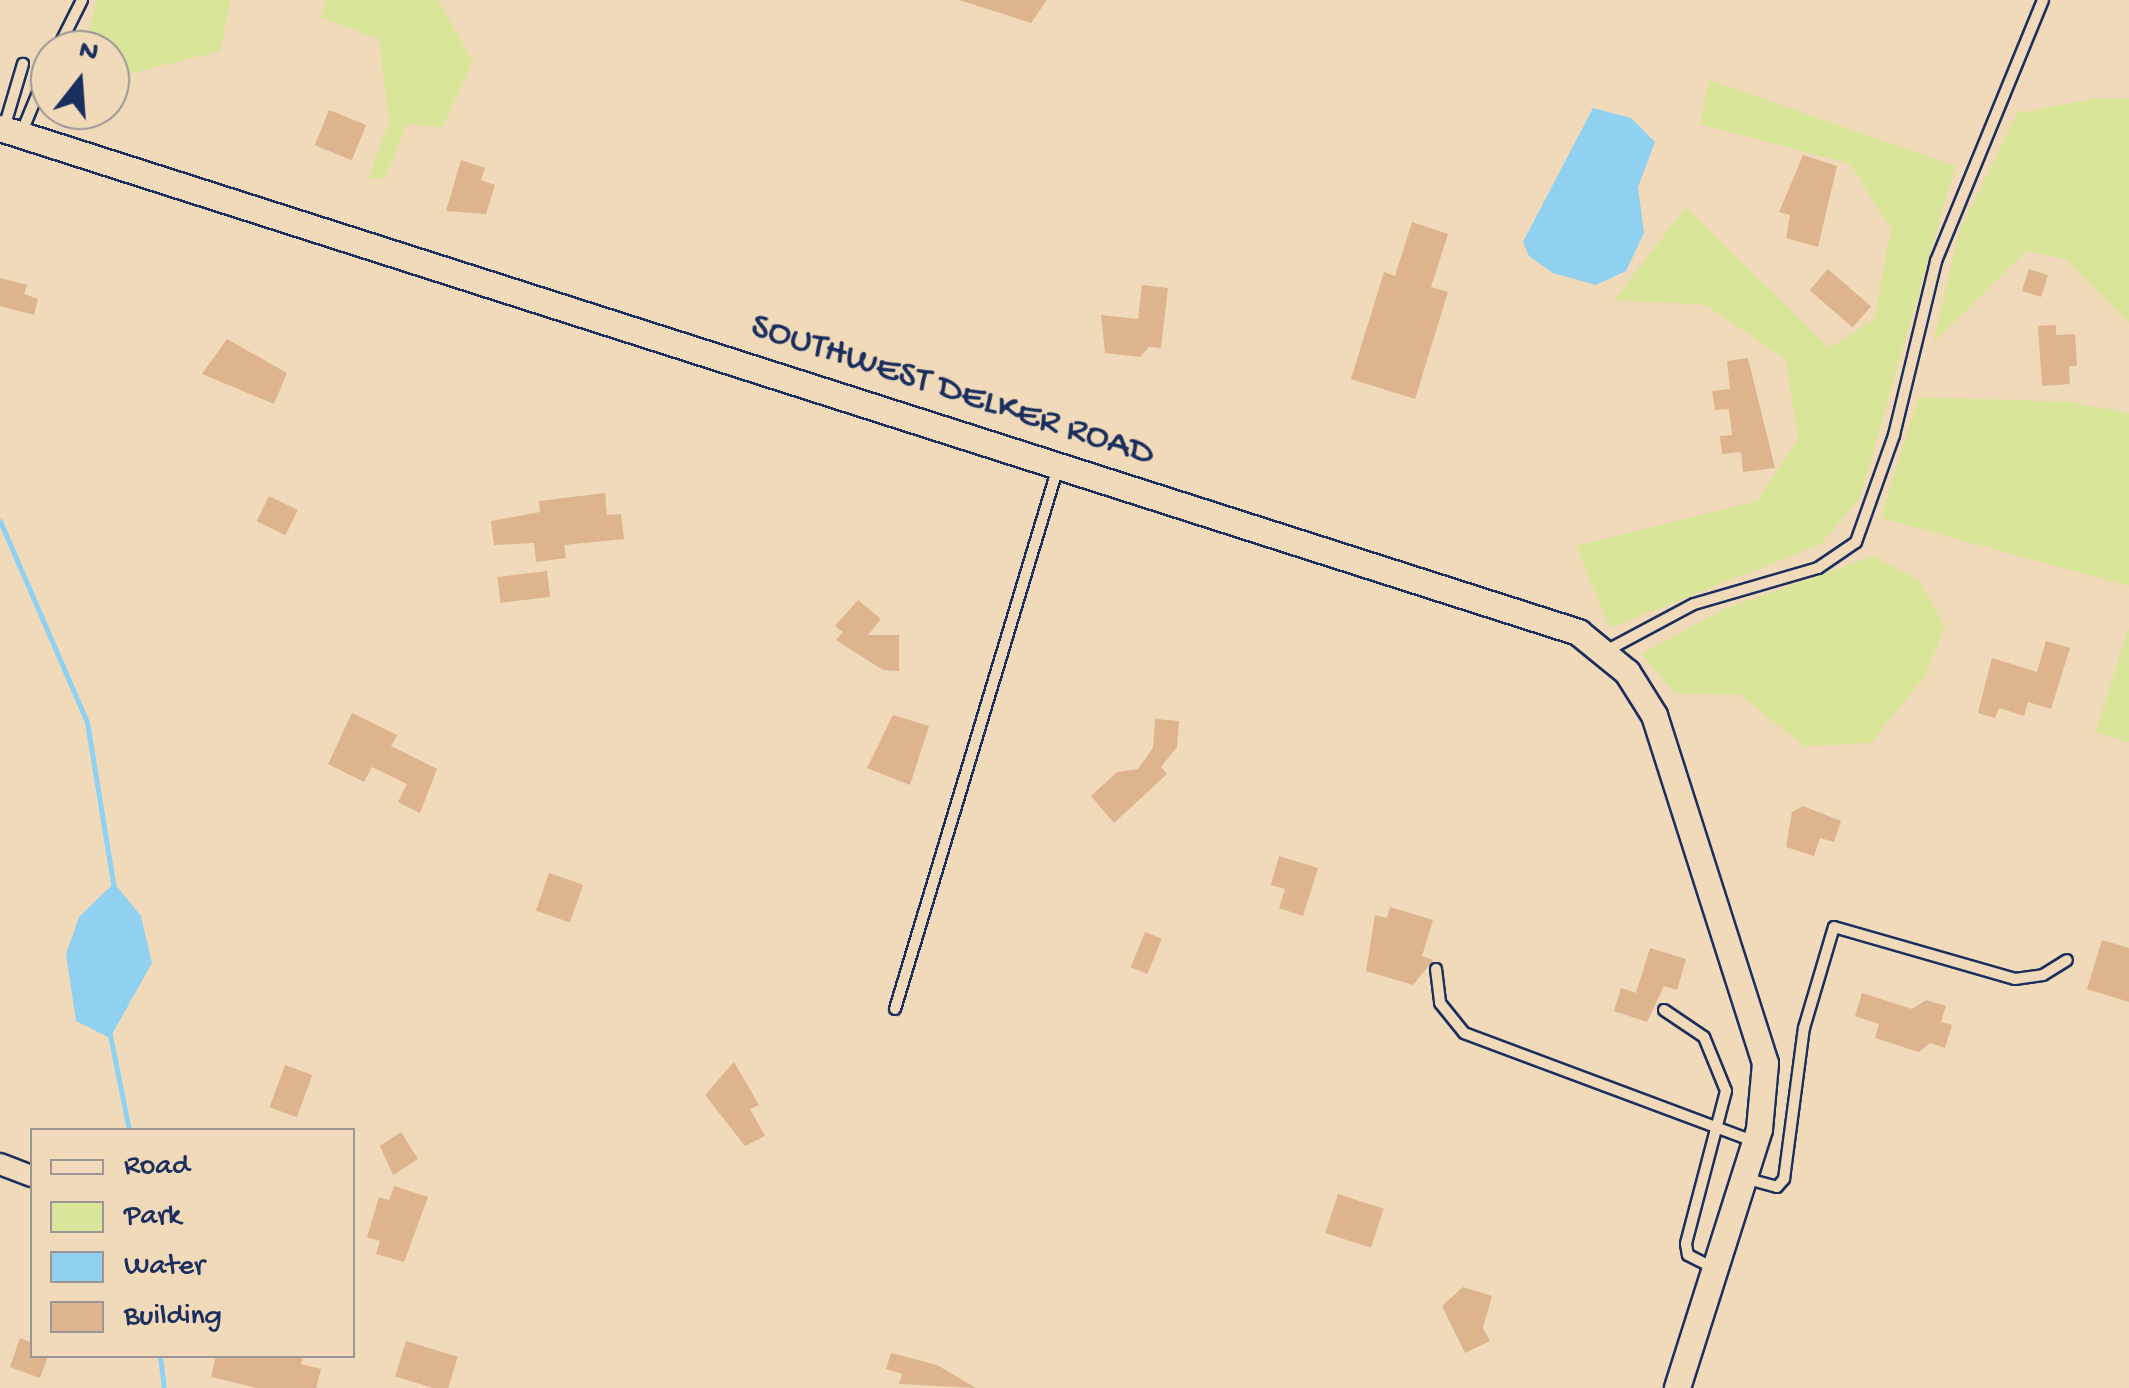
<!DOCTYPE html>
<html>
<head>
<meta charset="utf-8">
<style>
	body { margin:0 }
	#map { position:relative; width:2129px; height:1388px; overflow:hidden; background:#f1dab9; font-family:"Gochi Hand",sans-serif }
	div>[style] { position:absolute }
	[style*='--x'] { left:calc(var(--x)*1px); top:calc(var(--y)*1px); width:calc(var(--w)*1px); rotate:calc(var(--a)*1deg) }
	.green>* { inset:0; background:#d9e699 }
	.water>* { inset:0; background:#90d1f2 }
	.stream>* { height:5px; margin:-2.5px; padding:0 2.5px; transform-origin:2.5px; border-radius:2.5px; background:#90d1f2 }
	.building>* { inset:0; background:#ddb48e; transform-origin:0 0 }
	.roads { filter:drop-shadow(2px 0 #1b2f5e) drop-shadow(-2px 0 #1b2f5e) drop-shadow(0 2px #1b2f5e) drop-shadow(0 -2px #1b2f5e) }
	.service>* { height:10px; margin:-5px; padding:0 5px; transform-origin:5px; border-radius:5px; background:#f1dab9 }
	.minor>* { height:20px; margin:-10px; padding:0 10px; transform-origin:10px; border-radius:10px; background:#f1dab9 }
	.tertiary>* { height:25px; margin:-12.5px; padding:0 12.5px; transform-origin:12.5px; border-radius:12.5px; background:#f1dab9 }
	span { translate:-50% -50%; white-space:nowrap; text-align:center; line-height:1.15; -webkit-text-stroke:10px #f1dab9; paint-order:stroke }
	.street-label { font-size:38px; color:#1b2f5e }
	.legend { position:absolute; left:30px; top:1128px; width:325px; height:230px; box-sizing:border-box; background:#f1dab9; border:2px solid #9b9695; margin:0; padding:12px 18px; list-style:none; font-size:30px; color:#1b2f5e }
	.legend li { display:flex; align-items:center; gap:20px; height:50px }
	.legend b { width:50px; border:2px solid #9b9695 }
	.north { position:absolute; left:30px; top:30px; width:100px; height:100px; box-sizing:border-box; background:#f1dab9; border:2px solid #9b9695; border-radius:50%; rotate:17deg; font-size:28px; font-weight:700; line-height:40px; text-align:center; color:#1b2f5e }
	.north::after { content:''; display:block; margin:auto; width:35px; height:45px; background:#1b2f5e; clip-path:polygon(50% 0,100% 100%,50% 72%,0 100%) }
</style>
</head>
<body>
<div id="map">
	<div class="green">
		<div style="clip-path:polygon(96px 0,231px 0,220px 51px,124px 75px,110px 68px,110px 50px,85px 50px)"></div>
		<div style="clip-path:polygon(326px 0,438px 0,473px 62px,442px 127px,407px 124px,385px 178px,368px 180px,389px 122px,379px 39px,321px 18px)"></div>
		<div style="clip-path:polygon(1709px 80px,1955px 166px,1860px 498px,1821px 544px,1610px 628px,1576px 546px,1757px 501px,1798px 439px,1786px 360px,1706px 305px,1614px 300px,1686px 207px,1829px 348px,1874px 320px,1891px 229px,1850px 164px,1700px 124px)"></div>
		<div style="clip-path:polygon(2095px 99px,2129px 99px,2129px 323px,2065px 259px,2026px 251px,1933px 343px,1959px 232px,2017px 113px)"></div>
		<div style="clip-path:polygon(1918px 397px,2068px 402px,2129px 413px,2129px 586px,1881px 518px)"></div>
		<div style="clip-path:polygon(1874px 556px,1919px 581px,1945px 626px,1926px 675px,1871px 743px,1804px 746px,1740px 695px,1675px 693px,1641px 654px,1724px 609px)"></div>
		<div style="clip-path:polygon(2129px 628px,2129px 742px,2095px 732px)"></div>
	</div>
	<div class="water">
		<div style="clip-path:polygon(1593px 108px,1631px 118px,1655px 142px,1638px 187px,1644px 233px,1626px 271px,1596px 285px,1553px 273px,1529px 256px,1523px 242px)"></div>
		<div style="clip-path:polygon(114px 883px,141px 916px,152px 963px,110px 1038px,76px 1021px,66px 954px,79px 917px)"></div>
	</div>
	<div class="stream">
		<div style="--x:0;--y:521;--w:219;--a:66.6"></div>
		<div style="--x:87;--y:722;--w:169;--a:80.8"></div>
		<div style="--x:110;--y:1035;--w:97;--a:78.7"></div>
		<div style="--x:160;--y:1356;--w:32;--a:83"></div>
	</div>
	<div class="building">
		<div style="clip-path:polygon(959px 0,1047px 0,1031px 23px)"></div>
		<div style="left:329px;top:110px;width:40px;height:38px;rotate:22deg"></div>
		<div style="clip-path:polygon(1803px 155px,1837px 166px,1818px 247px,1786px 238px,1790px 215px,1779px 212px)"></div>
		<div style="clip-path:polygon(461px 160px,485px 168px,481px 180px,495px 185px,486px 214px,446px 211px)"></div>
		<div style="clip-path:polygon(1412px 222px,1448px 234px,1431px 287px,1448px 292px,1415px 399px,1351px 379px,1384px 272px,1395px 276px)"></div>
		<div style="left:1828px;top:269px;width:57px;height:28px;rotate:41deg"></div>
		<div style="left:2029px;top:269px;width:20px;height:23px;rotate:18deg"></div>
		<div style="clip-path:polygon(0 278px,27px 285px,24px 294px,38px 299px,34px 315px,0 306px)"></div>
		<div style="clip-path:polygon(1142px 285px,1168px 288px,1161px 348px,1149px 347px,1140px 357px,1105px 353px,1101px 315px,1138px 319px)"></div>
		<div style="clip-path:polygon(2056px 325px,2056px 335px,2075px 334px,2077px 366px,2069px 366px,2070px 384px,2042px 386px,2038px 326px)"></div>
		<div style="clip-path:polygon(227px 339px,287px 373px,274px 404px,202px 374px)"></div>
		<div style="clip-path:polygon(1748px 358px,1775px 468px,1743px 472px,1741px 452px,1722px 454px,1720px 436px,1732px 435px,1729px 409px,1715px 410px,1712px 391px,1730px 389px,1727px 361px)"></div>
		<div style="clip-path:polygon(605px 493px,607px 515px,621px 514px,624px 539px,564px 545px,566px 558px,536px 562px,534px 543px,494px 545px,491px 521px,540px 512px,539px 501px)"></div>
		<div style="left:269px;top:496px;width:32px;height:28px;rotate:26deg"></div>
		<div style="left:547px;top:571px;width:26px;height:50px;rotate:83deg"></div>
		<div style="clip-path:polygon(858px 600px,881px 619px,868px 635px,899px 635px,899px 671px,883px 670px,836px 640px,843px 632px,835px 626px)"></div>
		<div style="clip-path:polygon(2046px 641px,2070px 648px,2051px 709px,2028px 702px,2024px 716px,1999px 708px,1995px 718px,1978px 713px,1992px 658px,2037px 672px)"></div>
		<div style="clip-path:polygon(352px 713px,397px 735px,391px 746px,437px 769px,420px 813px,398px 802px,407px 784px,372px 767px,364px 782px,328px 764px)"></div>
		<div style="clip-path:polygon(893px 715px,929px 726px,910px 785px,867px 768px)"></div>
		<div style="clip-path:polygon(1155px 719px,1179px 721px,1177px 747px,1161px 767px,1167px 774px,1114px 823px,1091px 796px,1117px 772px,1138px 769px,1153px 748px)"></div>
		<div style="clip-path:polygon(1803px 806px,1841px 821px,1834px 842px,1820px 838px,1814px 856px,1786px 847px,1792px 812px)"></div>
		<div style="clip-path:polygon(1279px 856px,1318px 868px,1303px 916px,1279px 908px,1285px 889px,1271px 885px)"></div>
		<div style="left:549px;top:873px;width:36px;height:40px;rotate:19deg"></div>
		<div style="clip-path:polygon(1390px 907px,1433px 920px,1422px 956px,1433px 960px,1413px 985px,1366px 971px,1375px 915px,1387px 918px)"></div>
		<div style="left:1145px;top:932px;width:18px;height:38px;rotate:22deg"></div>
		<div style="clip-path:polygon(2102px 940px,2129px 948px,2129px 1002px,2087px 989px)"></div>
		<div style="clip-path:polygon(1650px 948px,1686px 959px,1677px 990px,1664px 986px,1647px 1022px,1614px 1011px,1621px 988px,1636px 993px)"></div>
		<div style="clip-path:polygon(1862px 993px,1912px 1009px,1926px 1000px,1946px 1006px,1941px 1022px,1952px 1025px,1945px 1048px,1930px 1043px,1919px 1052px,1875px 1038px,1879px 1024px,1855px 1016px)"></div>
		<div style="clip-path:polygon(734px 1062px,759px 1105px,750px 1109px,765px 1136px,745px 1146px,705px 1095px)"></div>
		<div style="left:285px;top:1065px;width:29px;height:45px;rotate:20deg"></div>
		<div style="clip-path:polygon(401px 1132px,418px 1159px,393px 1175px,380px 1146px)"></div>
		<div style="clip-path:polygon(394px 1186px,428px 1197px,404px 1262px,376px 1254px,380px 1241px,367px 1237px,379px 1197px,389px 1200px)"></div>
		<div style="left:1338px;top:1194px;width:48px;height:41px;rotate:18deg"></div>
		<div style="clip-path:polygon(1463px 1287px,1492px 1296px,1483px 1328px,1490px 1341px,1465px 1353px,1442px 1306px)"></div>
		<div style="clip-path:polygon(20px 1338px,32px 1343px,32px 1356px,48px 1356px,40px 1378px,10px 1367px)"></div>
		<div style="left:406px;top:1341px;width:54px;height:37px;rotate:17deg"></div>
		<div style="clip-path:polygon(891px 1353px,937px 1365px,976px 1388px,899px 1384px,902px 1374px,886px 1369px)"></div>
		<div style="clip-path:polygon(216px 1356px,303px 1356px,301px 1364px,321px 1369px,316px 1388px,257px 1388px,211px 1377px)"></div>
	</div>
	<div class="roads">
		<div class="service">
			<div style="--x:57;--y:50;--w:56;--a:-63.4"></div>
			<div style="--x:4;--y:128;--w:67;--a:-73.5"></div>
			<div style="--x:21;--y:134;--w:76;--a:-67.5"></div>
			<div style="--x:1604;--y:652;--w:102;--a:-28.1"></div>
			<div style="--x:1694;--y:604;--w:129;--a:-16.2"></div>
			<div style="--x:1818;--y:568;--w:46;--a:-34.4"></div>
			<div style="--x:1856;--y:542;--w:114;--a:-70.4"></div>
			<div style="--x:1894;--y:435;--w:179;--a:-76.4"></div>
			<div style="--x:1936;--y:261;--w:282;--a:-67.7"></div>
			<div style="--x:1436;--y:969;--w:34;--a:83"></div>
			<div style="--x:1440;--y:1003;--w:38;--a:51"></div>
			<div style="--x:1464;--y:1033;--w:311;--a:20.5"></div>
			<div style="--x:895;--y:1009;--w:566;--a:-73.26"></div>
			<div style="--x:1664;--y:1010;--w:48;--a:34"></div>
			<div style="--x:1704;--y:1037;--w:58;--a:67.8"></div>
			<div style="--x:1726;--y:1091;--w:158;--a:104.7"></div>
			<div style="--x:1686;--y:1244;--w:11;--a:80"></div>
			<div style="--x:1688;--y:1255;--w:29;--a:27"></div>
			<div style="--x:1744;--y:1178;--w:34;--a:15"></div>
			<div style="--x:1777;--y:1187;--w:11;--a:-49"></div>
			<div style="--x:1784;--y:1179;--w:152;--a:-82.5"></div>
			<div style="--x:1804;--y:1028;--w:105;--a:-73.5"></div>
			<div style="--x:1834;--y:927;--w:188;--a:16"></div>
			<div style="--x:2015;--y:979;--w:28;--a:-8"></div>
			<div style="--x:2043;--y:975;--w:28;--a:-32"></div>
		</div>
		<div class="minor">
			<div style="--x:0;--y:1164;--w:34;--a:21"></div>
		</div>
		<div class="tertiary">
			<div style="--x:0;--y:128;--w:1657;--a:17.71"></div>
			<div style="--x:1578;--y:632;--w:63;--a:39.2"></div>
			<div style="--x:1627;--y:672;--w:51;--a:57.9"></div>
			<div style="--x:1654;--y:715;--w:365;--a:72.3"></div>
			<div style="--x:1765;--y:1063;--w:66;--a:95.2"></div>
			<div style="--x:1759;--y:1129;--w:272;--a:107.6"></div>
		</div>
	</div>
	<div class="street-label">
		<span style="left:952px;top:392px;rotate:18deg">SOUTHWEST DELKER ROAD</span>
	</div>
	<ul class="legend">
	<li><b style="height:12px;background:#f1dab9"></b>Road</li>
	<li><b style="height:28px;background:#d9e699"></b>Park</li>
	<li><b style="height:28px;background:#90d1f2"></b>Water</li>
	<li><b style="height:28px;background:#ddb48e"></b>Building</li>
	</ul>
	<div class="north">N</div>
</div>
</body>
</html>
